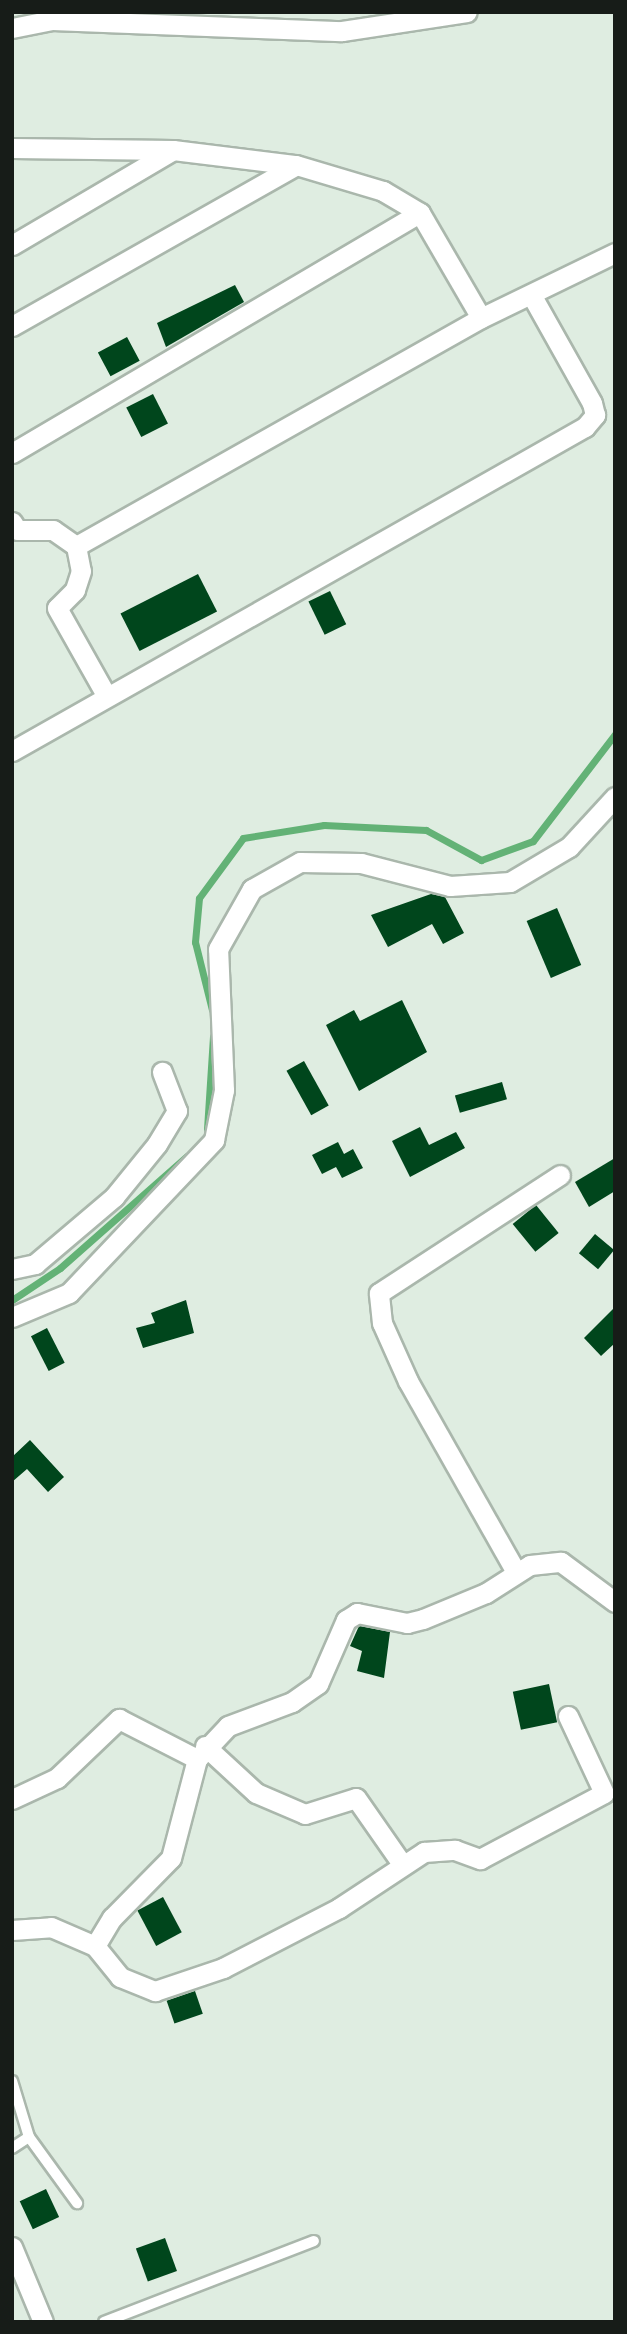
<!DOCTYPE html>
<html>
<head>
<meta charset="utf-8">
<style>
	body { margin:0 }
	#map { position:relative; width:627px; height:2334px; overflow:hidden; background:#dfede1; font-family:Jost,sans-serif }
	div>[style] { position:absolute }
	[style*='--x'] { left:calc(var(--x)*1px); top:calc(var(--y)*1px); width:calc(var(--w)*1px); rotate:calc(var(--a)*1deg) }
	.stream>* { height:7px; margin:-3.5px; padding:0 3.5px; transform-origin:3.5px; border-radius:3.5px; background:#63b276 }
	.building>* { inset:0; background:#00461c; transform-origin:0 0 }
	.roads { filter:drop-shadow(2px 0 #aab7ac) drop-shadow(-2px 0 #aab7ac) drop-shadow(0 2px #aab7ac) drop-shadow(0 -2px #aab7ac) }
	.service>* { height:10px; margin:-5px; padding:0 5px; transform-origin:5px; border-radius:5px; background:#fff }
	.minor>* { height:19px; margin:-9.5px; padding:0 9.5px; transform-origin:9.5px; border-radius:9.5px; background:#fff }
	span { translate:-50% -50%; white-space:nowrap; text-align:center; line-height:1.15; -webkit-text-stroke:7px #ecfbef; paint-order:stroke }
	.frame { position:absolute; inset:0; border:14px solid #171c18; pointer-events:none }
</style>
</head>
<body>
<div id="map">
	<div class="stream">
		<div style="--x:212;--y:1010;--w:70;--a:-104"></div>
		<div style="--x:195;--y:942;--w:44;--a:-84.8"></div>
		<div style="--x:199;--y:898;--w:74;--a:-53.7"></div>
		<div style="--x:243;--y:838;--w:82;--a:-9.1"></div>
		<div style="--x:324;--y:825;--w:102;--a:2.8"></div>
		<div style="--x:426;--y:830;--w:63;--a:28.6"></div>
		<div style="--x:481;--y:860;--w:55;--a:-20.1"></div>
		<div style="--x:533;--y:841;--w:135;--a:-52.5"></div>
		<div style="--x:207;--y:1129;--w:93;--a:-86.3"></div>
		<div style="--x:12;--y:1300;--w:58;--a:-33.7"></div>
		<div style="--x:60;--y:1268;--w:169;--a:-41.4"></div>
	</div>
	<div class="building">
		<div style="clip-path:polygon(235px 285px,244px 302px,166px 347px,157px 323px)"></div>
		<div style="left:127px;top:337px;width:27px;height:33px;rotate:62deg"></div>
		<div style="left:153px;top:394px;width:33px;height:30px;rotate:63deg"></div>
		<div style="left:198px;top:574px;width:42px;height:87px;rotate:63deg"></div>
		<div style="left:330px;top:591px;width:37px;height:24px;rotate:64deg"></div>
		<div style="clip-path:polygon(431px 894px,445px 897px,464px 933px,443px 944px,432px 924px,388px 947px,371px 915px)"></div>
		<div style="left:557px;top:908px;width:62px;height:33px;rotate:67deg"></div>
		<div style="clip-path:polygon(402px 1000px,427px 1052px,359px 1091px,326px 1025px,354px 1010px,360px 1021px)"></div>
		<div style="left:304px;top:1061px;width:51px;height:20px;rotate:61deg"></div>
		<div style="left:502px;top:1082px;width:18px;height:49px;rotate:74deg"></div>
		<div style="clip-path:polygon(420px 1127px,429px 1145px,456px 1132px,465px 1148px,410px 1177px,392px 1141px)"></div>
		<div style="clip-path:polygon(338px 1142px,344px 1154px,353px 1149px,363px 1168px,342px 1178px,336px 1167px,322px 1174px,312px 1155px)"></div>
		<div style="clip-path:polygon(615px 1158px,615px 1191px,589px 1207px,575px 1182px)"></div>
		<div style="left:536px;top:1205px;width:36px;height:30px;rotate:51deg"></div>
		<div style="left:595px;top:1234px;width:25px;height:25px;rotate:40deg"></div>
		<div style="clip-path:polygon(186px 1300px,194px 1333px,143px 1348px,136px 1328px,155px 1323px,151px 1313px)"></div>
		<div style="clip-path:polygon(615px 1307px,615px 1343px,601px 1356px,584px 1338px)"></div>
		<div style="left:47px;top:1328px;width:39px;height:18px;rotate:63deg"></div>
		<div style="clip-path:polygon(30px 1440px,64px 1477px,48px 1492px,27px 1469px,12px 1482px,12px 1457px)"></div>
		<div style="clip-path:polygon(359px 1626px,390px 1632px,384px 1678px,357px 1671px,362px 1651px,350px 1646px)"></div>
		<div style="left:549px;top:1684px;width:39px;height:37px;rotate:78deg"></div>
		<div style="left:163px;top:1897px;width:40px;height:29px;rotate:62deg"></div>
		<div style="left:195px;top:1991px;width:24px;height:30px;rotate:71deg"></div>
		<div style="left:46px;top:2189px;width:31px;height:29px;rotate:65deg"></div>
		<div style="left:165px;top:2238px;width:35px;height:31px;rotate:70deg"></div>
	</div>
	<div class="roads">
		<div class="service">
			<div style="--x:12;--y:2081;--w:59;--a:73.1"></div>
			<div style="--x:29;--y:2137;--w:82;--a:54"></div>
			<div style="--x:12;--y:2148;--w:20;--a:-33"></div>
			<div style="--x:104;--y:2322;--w:225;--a:-21.1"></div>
		</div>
		<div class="minor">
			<div style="--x:12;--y:28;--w:41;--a:-11.3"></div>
			<div style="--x:52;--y:20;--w:290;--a:2.2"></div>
			<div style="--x:342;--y:31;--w:126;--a:-8.6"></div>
			<div style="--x:12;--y:148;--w:161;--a:0.7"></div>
			<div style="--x:12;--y:245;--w:187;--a:-30.5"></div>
			<div style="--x:173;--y:150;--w:124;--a:7"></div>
			<div style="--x:481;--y:318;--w:149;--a:-25.9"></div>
			<div style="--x:12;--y:326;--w:326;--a:-29.5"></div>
			<div style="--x:296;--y:165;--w:91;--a:16.6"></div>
			<div style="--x:383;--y:191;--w:43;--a:30.7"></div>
			<div style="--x:420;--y:213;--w:121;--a:59.8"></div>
			<div style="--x:481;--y:318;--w:465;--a:150.6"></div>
			<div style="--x:12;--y:453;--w:473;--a:-30.5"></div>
			<div style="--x:12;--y:522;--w:9;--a:58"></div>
			<div style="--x:17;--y:530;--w:36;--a:0"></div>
			<div style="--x:53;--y:530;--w:28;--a:35"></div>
			<div style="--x:76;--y:546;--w:25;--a:79"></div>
			<div style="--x:81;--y:571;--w:20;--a:108"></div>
			<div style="--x:75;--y:590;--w:25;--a:135"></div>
			<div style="--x:57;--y:608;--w:100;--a:60.6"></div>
			<div style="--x:12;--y:751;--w:658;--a:-29.49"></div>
			<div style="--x:585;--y:427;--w:16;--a:-50"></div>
			<div style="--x:595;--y:415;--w:12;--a:-104"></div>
			<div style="--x:592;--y:403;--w:120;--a:-119.3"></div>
			<div style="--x:12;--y:1269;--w:24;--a:-12"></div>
			<div style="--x:35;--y:1264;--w:104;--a:-40.3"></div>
			<div style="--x:114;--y:1197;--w:68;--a:-50.9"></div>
			<div style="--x:157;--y:1144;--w:39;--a:-59"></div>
			<div style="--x:177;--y:1111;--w:42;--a:-111"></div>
			<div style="--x:12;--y:1317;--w:62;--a:-22.8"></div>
			<div style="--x:69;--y:1293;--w:211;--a:-46.5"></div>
			<div style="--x:214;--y:1140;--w:51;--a:-78.7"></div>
			<div style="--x:224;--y:1090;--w:141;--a:-92.4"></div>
			<div style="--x:218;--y:949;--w:69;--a:-60.5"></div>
			<div style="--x:252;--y:889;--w:55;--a:-29.4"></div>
			<div style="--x:300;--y:862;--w:61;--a:0.9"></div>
			<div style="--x:361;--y:863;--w:92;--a:14.5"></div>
			<div style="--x:450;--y:886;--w:60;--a:-3.8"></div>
			<div style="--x:510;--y:882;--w:69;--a:-30.7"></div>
			<div style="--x:569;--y:847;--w:68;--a:-47.4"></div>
			<div style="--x:516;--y:1572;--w:219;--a:-119.5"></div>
			<div style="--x:408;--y:1381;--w:64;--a:-114.1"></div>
			<div style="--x:382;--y:1323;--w:30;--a:-96"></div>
			<div style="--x:379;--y:1293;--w:216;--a:-33.1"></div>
			<div style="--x:205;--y:1746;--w:69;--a:42.7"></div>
			<div style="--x:256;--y:1793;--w:53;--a:23.2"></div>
			<div style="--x:305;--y:1814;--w:53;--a:-17.4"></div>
			<div style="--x:356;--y:1798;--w:80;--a:55.1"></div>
			<div style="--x:12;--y:1799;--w:50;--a:-25"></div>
			<div style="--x:57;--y:1778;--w:86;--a:-43.6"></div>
			<div style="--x:119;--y:1719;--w:88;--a:27.1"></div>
			<div style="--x:197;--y:1759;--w:45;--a:-46.8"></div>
			<div style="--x:228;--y:1726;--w:68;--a:-20.6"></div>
			<div style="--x:292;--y:1702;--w:32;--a:-35"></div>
			<div style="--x:318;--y:1684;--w:70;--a:-66.4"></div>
			<div style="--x:346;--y:1620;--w:13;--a:-32"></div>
			<div style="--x:357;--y:1613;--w:51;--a:11.3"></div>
			<div style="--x:407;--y:1623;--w:16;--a:-14"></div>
			<div style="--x:423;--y:1619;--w:68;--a:-22.4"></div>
			<div style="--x:486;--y:1593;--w:52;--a:-32.5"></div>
			<div style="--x:530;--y:1565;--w:31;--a:-6"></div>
			<div style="--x:561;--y:1562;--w:67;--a:36.5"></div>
			<div style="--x:12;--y:1930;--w:39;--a:-4"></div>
			<div style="--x:51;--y:1927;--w:48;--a:23.4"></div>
			<div style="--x:95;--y:1946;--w:40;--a:51"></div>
			<div style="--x:120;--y:1977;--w:38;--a:22"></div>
			<div style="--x:155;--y:1991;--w:72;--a:-18.7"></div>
			<div style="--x:223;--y:1968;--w:131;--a:-27.3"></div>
			<div style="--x:339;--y:1908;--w:102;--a:-33.4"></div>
			<div style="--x:424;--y:1852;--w:31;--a:-4"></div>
			<div style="--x:455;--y:1850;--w:27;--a:20"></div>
			<div style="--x:480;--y:1859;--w:140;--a:-28"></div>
			<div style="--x:604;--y:1793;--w:85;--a:-115.1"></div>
			<div style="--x:95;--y:1946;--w:33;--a:-59"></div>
			<div style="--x:112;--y:1918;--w:84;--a:-45.5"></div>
			<div style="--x:171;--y:1858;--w:102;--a:-75.3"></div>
			<div style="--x:12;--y:2247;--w:81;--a:67.5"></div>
		</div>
	</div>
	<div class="frame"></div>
</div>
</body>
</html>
